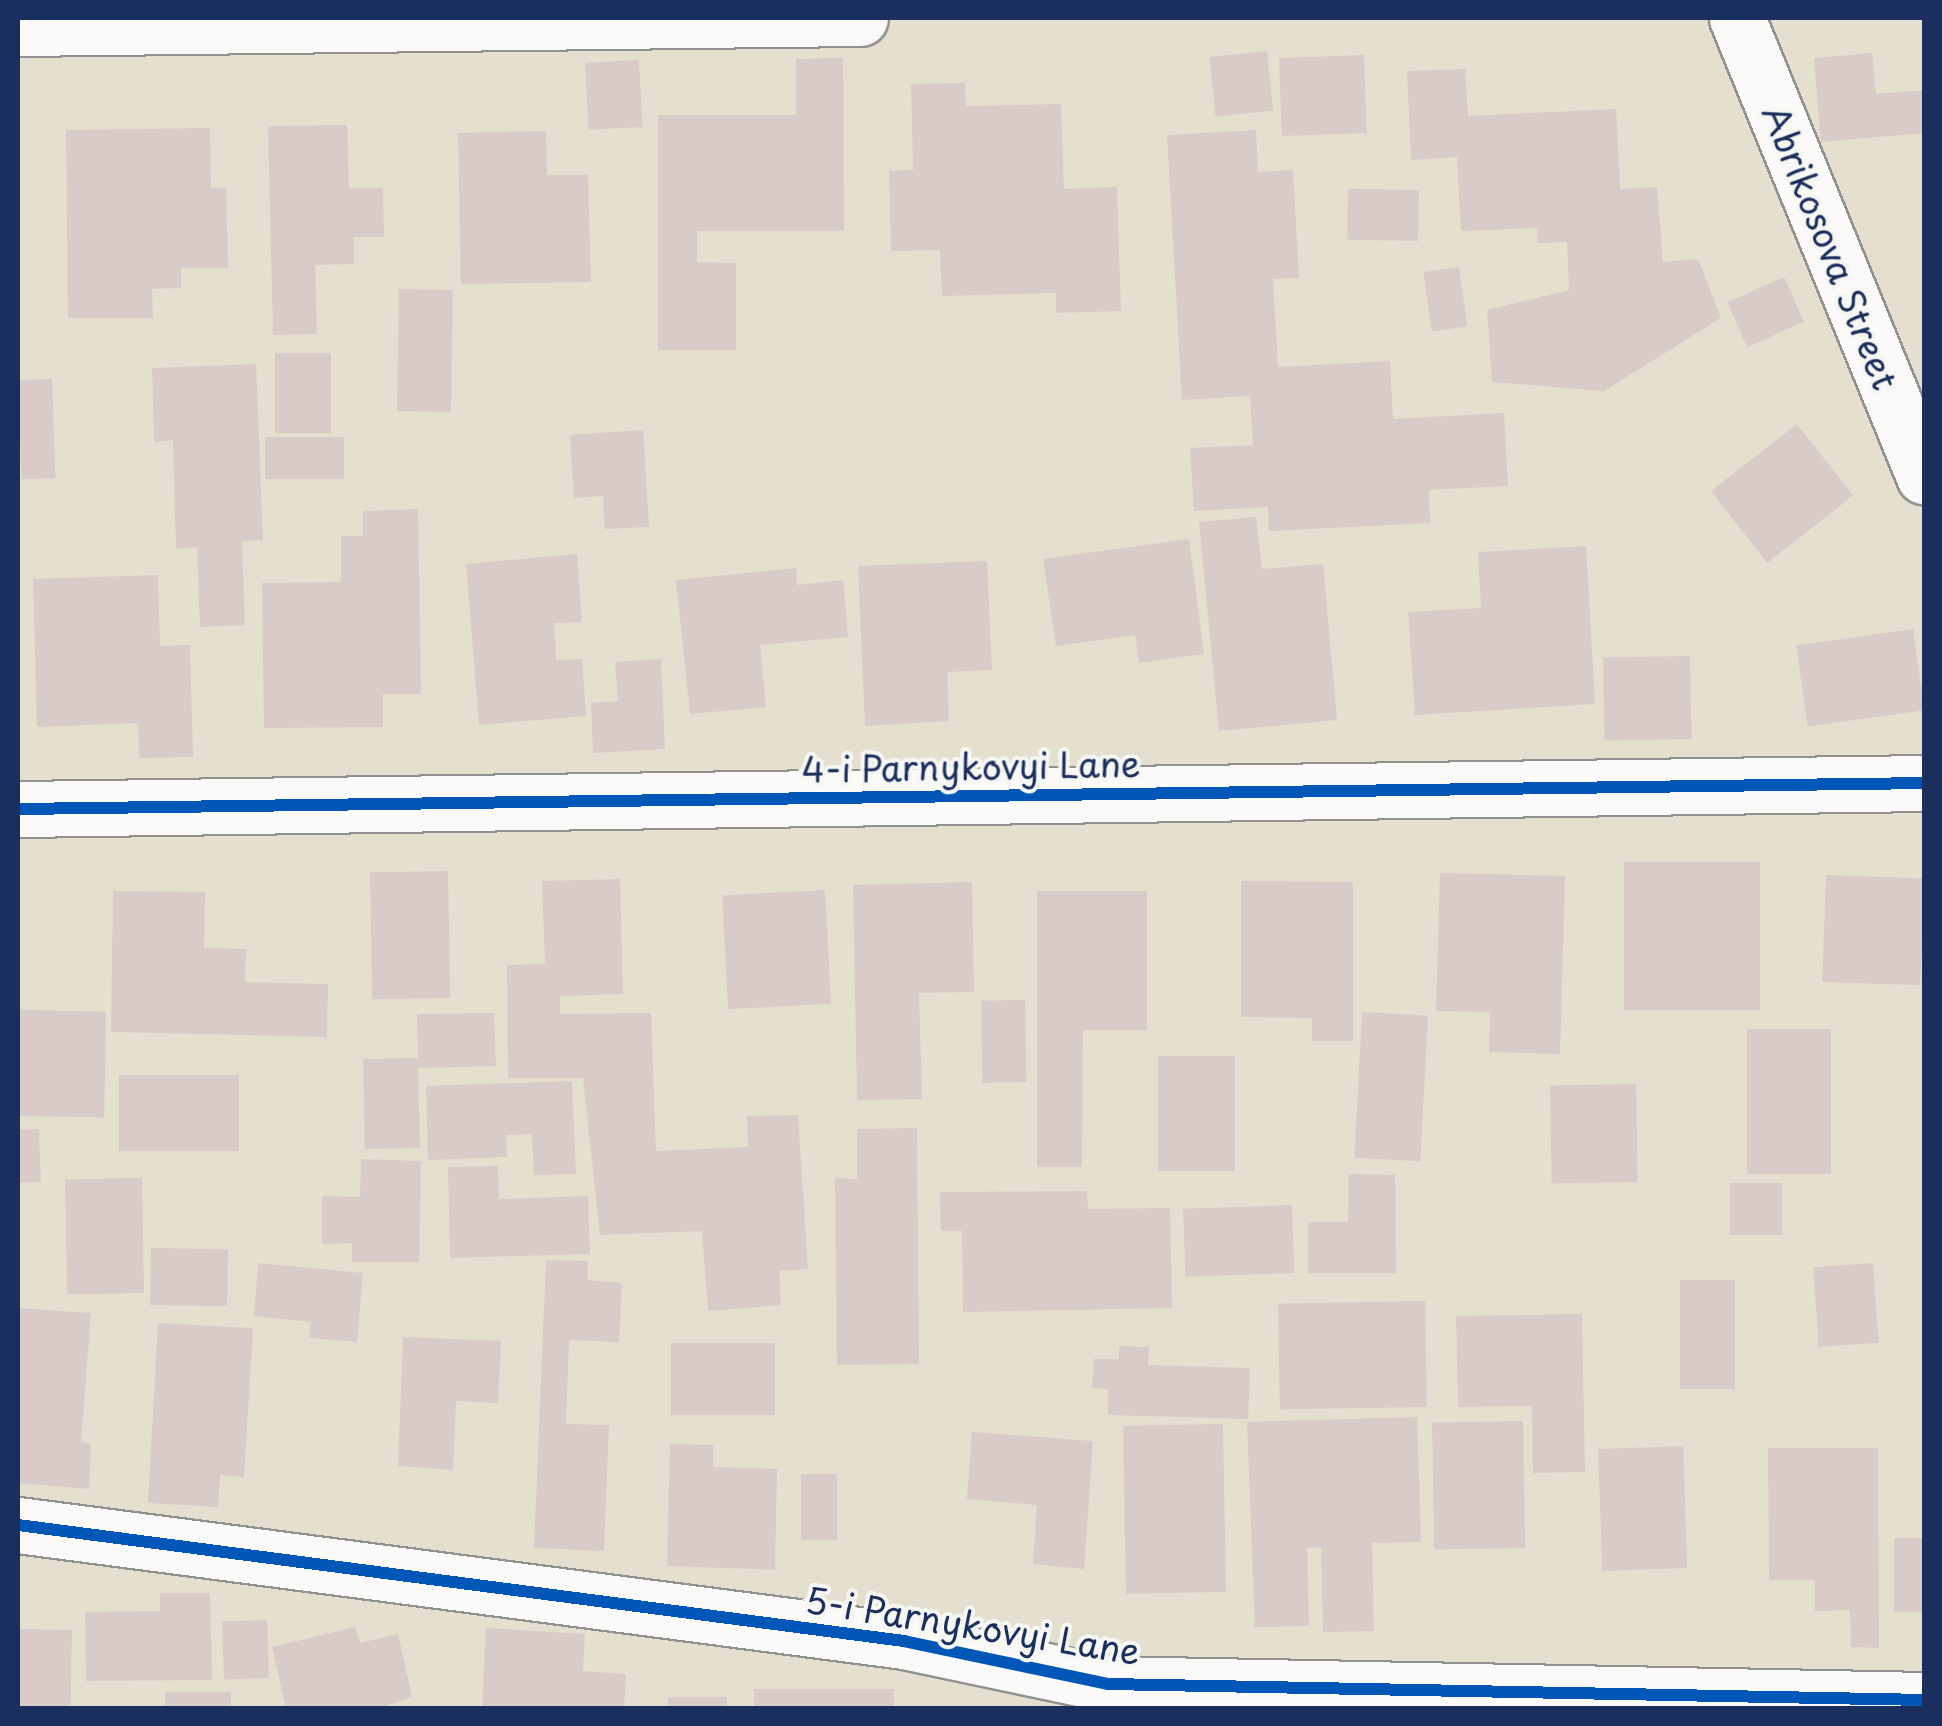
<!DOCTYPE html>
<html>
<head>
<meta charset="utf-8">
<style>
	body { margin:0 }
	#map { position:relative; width:1942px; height:1726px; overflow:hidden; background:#e5dfcf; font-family:"Playpen Sans",sans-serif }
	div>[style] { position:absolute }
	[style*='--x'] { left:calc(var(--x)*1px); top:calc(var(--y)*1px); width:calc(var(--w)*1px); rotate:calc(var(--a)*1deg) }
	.building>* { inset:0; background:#d9cbc8; transform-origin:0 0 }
	.roads { filter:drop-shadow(2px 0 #919190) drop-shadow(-2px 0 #919190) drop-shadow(0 2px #919190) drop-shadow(0 -2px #919190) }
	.minor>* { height:55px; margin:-27.5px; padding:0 27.5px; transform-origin:27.5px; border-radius:27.5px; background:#fbfaf8 }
	.cycleway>* { height:12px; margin:-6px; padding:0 6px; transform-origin:6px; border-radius:6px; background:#0057b8 }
	span { translate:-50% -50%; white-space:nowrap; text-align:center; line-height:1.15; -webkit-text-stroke:8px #f6f6f2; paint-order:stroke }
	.street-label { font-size:35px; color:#1b2f5e }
	.frame { position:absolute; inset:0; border:20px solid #1b2f5e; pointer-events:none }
</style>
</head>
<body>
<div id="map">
	<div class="building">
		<div style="left:1267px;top:51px;width:60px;height:58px;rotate:84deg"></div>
		<div style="clip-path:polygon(1872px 53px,1876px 94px,1924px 90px,1924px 133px,1821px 142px,1814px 58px)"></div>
		<div style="left:1364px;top:55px;width:78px;height:85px;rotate:88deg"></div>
		<div style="clip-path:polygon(843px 58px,844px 231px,697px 231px,697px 262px,736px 263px,736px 350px,658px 350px,658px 115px,796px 115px,796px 59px)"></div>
		<div style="left:639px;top:60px;width:67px;height:54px;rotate:87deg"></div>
		<div style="clip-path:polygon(1465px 69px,1468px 116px,1616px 109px,1620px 189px,1657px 187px,1663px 262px,1698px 259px,1721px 318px,1604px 391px,1492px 382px,1487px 310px,1569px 290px,1567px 242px,1538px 243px,1537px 228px,1461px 231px,1457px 157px,1411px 160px,1407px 71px)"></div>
		<div style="clip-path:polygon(965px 83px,966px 106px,1061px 104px,1064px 189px,1117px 187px,1121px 311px,1056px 313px,1056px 293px,942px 296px,940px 250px,891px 251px,889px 171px,913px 170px,911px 84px)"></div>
		<div style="clip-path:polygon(347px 125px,349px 188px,383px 188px,384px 237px,354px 237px,354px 264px,315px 265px,317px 334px,273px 335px,268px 126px)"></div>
		<div style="clip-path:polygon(210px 128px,211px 188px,226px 188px,228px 268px,181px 268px,181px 288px,152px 289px,153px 318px,68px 318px,66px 130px)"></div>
		<div style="clip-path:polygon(1256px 130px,1258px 172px,1293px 170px,1299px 278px,1273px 279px,1278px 367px,1390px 361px,1393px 419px,1504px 413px,1508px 486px,1429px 490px,1430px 523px,1269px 531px,1268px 507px,1194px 511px,1190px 448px,1253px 445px,1250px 396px,1182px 400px,1167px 135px)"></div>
		<div style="clip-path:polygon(546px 131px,547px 175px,588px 175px,591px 282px,461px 284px,458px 133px)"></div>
		<div style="left:1419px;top:190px;width:51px;height:71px;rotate:91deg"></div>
		<div style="left:1459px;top:267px;width:60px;height:36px;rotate:82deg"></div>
		<div style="left:1784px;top:277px;width:49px;height:62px;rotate:66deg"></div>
		<div style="left:399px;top:289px;width:54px;height:122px;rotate:1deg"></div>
		<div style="left:275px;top:353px;width:56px;height:80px"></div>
		<div style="clip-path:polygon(256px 364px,263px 540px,242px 541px,245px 625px,200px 627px,197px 547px,176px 549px,173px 440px,154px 442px,152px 368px)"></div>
		<div style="left:52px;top:379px;width:99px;height:34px;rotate:88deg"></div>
		<div style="left:1797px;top:424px;width:91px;height:109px;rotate:52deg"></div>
		<div style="clip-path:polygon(643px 430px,649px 527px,605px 529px,603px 496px,574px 498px,570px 435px)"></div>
		<div style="left:344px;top:437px;width:42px;height:79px;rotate:90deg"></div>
		<div style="clip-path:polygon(418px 509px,421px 694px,383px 694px,383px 727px,264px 728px,262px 583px,341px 582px,341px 536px,363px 536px,363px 511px)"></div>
		<div style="clip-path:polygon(1256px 517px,1262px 569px,1323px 564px,1337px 720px,1219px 731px,1199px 522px)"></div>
		<div style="clip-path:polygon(1189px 539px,1204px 654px,1139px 663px,1135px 635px,1056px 646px,1043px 559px)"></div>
		<div style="clip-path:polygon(1586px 546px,1595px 704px,1415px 715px,1408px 612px,1481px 608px,1478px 552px)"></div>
		<div style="clip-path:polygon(577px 554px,582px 622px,554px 623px,556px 660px,582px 659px,586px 716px,479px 725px,466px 564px)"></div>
		<div style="clip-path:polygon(987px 561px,992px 670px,947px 672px,949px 721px,865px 726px,858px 566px)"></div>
		<div style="clip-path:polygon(796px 568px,797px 585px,843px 580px,848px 637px,760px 645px,766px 707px,690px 714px,676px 580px)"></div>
		<div style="clip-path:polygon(158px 575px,160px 646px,190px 645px,193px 757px,139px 758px,138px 723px,37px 727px,33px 579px)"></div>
		<div style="left:1913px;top:629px;width:82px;height:118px;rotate:82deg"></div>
		<div style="left:1690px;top:656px;width:83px;height:87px;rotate:89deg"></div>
		<div style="clip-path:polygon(661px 659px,665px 749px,593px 753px,591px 703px,618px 701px,615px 662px)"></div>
		<div style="left:1624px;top:862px;width:136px;height:148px"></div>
		<div style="left:448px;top:871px;width:127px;height:78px;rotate:89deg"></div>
		<div style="clip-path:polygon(1440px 873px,1565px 876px,1560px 1054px,1489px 1052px,1490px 1012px,1436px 1011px)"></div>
		<div style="left:1826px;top:875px;width:98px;height:107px;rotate:2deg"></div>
		<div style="clip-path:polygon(620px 879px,623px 994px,560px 996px,560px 1014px,651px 1013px,656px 1151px,748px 1147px,747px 1116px,798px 1115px,808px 1269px,779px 1271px,781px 1305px,708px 1311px,702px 1231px,600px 1235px,583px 1078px,508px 1078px,507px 965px,545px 964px,542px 881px)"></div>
		<div style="clip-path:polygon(1241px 881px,1353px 882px,1353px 1041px,1312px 1041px,1312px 1018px,1241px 1017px)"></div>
		<div style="clip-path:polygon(972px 882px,974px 992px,919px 993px,922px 1099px,857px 1100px,853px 885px)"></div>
		<div style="left:825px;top:890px;width:114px;height:103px;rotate:87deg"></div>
		<div style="clip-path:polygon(113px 891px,205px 892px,204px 948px,246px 949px,245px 982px,328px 984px,327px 1037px,111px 1032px)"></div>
		<div style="clip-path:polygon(1037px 891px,1147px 891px,1147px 1030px,1083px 1030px,1082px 1167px,1037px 1167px)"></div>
		<div style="left:1025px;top:1000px;width:82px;height:44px;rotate:89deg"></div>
		<div style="left:18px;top:1010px;width:88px;height:106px;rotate:1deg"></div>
		<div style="left:1362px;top:1012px;width:66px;height:146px;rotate:3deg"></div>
		<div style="clip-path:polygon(494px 1013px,496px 1066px,418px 1068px,420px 1148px,365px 1149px,363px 1059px,418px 1058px,417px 1014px)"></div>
		<div style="left:1747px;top:1029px;width:84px;height:145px"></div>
		<div style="left:1235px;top:1056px;width:115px;height:77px;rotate:90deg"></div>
		<div style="left:119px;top:1075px;width:120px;height:76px"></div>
		<div style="clip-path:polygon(572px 1081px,576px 1174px,534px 1175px,532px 1134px,506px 1135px,507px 1157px,428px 1160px,426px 1086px)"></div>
		<div style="left:1636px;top:1084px;width:98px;height:86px;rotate:89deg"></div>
		<div style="clip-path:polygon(917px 1128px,919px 1364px,837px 1365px,835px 1178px,857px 1179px,857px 1129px)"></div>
		<div style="left:39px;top:1129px;width:53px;height:21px;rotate:88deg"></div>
		<div style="clip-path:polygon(361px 1159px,421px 1161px,419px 1262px,352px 1262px,352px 1243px,322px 1244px,322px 1196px,360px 1197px)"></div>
		<div style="clip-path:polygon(498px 1166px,499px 1199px,588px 1196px,590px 1254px,450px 1258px,448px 1167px)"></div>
		<div style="clip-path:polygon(1349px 1174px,1395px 1175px,1396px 1273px,1308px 1273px,1308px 1222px,1348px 1222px)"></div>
		<div style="left:142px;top:1178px;width:115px;height:77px;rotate:89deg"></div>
		<div style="left:1730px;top:1183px;width:52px;height:52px"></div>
		<div style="clip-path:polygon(1087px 1191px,1088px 1209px,1170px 1208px,1172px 1308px,963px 1312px,962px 1231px,941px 1231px,940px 1192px)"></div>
		<div style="left:1292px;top:1205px;width:68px;height:109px;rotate:88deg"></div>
		<div style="left:151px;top:1248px;width:77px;height:57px;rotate:1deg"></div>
		<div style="clip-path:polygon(546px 1260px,588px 1261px,587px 1280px,622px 1283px,619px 1342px,569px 1340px,566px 1424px,609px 1425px,604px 1551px,534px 1548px)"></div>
		<div style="clip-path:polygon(258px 1263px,363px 1273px,357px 1342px,309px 1338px,311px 1322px,254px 1316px)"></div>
		<div style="left:1873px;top:1263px;width:80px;height:60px;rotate:86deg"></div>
		<div style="left:1680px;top:1280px;width:55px;height:109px"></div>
		<div style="left:1425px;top:1301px;width:106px;height:147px;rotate:89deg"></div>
		<div style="clip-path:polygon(18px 1308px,91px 1313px,81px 1442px,91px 1444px,89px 1489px,18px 1483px)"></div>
		<div style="clip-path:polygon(1582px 1314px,1585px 1472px,1533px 1473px,1532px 1406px,1458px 1407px,1456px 1316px)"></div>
		<div style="clip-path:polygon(158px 1323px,253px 1328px,244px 1477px,220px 1475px,218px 1507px,148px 1503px)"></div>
		<div style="clip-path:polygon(403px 1337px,501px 1341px,498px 1403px,456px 1401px,453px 1470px,398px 1466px)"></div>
		<div style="left:671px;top:1343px;width:104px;height:72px"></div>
		<div style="clip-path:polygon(1119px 1346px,1149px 1347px,1148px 1365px,1250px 1368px,1248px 1419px,1108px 1415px,1108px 1389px,1092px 1388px,1094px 1359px,1119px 1359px)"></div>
		<div style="clip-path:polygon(1417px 1417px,1421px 1542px,1372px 1543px,1374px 1631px,1323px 1632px,1321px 1547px,1307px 1548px,1309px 1626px,1255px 1627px,1247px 1422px)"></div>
		<div style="left:1523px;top:1421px;width:127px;height:91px;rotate:89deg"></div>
		<div style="left:1223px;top:1424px;width:168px;height:100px;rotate:89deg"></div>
		<div style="clip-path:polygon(972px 1432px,1093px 1441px,1084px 1569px,1033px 1564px,1037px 1505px,967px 1499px)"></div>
		<div style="clip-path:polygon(670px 1444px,713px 1445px,713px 1467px,777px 1469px,775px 1570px,667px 1566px)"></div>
		<div style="left:1683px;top:1446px;width:122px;height:85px;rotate:88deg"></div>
		<div style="clip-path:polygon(1768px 1448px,1878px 1448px,1879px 1648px,1851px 1647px,1850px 1610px,1815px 1611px,1815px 1580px,1769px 1580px)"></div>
		<div style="left:801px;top:1474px;width:36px;height:66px"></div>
		<div style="left:1924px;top:1538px;width:74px;height:30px;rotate:90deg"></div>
		<div style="clip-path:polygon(160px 1593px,210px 1593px,212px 1680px,86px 1681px,85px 1612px,160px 1611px)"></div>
		<div style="left:267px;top:1620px;width:58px;height:45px;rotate:88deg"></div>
		<div style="clip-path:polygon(355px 1627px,360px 1643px,398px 1634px,412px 1697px,380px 1708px,286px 1708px,272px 1647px)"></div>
		<div style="clip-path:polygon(486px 1628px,585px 1634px,583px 1671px,626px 1674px,624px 1708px,482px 1708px)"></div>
		<div style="left:18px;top:1629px;width:54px;height:79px;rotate:1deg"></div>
		<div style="left:754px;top:1689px;width:140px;height:19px"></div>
		<div style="left:231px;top:1692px;width:16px;height:66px;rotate:90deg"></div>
		<div style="left:668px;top:1697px;width:59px;height:11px"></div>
	</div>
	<div class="roads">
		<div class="minor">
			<div style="--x:1737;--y:18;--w:495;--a:67.8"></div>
			<div style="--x:18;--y:28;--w:842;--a:-0.68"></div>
			<div style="--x:18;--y:809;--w:1906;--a:-0.78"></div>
			<div style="--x:18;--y:1525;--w:894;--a:7.46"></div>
			<div style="--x:904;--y:1641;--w:208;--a:11.9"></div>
			<div style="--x:1108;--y:1684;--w:816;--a:1.12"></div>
		</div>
	</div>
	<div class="cycleway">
		<div style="--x:18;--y:809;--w:1906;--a:-0.78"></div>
		<div style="--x:18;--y:1525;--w:894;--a:7.46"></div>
		<div style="--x:904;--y:1641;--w:208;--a:11.9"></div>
		<div style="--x:1108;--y:1684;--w:816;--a:1.12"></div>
	</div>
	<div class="street-label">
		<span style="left:1831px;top:247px;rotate:68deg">Abrikosova Street</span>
		<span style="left:971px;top:766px;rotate:-1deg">4-i Parnykovyi Lane</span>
		<span style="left:973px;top:1625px;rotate:9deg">5-i Parnykovyi Lane</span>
	</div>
	<div class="frame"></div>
</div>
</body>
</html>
